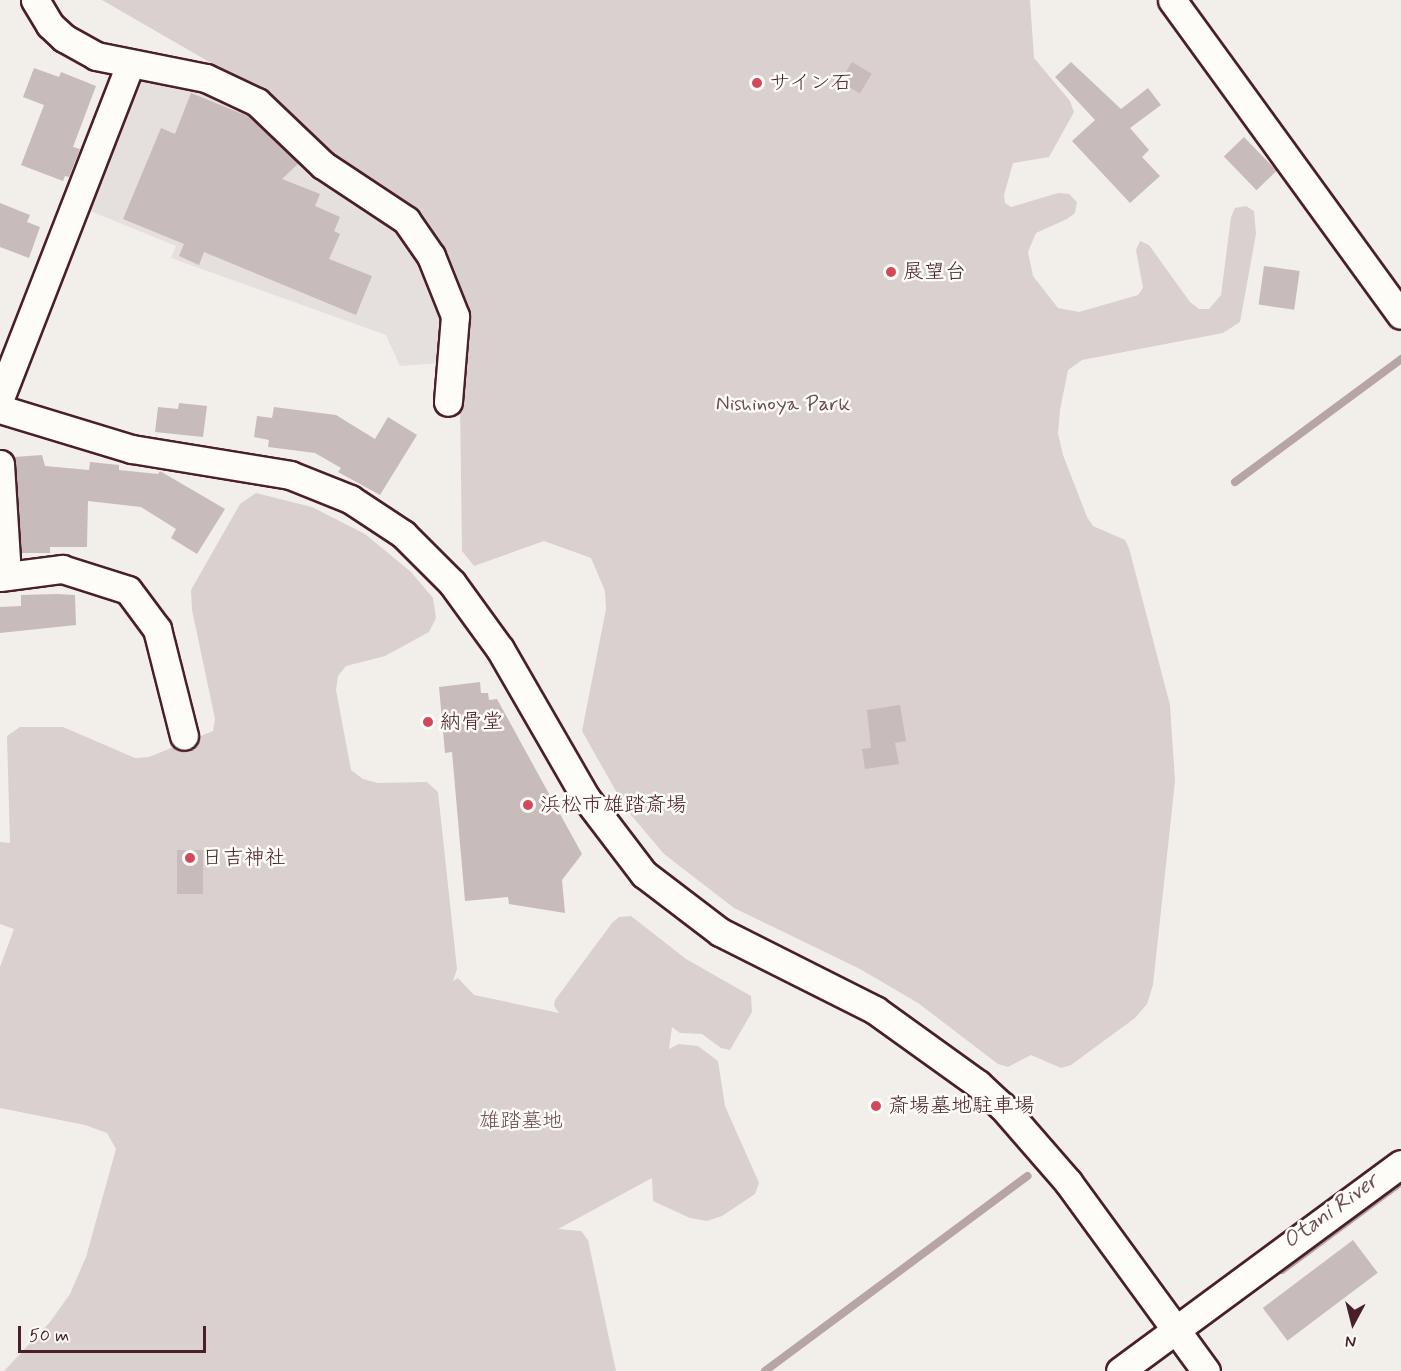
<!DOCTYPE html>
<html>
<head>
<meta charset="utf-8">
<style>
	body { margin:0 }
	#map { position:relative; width:1401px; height:1371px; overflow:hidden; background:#f2efeb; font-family:Mynerve,"Klee One",sans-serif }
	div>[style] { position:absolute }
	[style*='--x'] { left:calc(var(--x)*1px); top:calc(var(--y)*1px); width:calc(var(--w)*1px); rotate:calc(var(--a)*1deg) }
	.built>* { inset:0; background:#e5dfdd }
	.green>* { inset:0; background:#d9d0cf }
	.stream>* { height:8px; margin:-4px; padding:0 4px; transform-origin:4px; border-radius:4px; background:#b7a5a6 }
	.building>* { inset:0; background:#c8bbbb; transform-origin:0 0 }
	.roads { filter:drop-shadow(2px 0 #4a1f2b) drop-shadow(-2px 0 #4a1f2b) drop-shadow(0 2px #4a1f2b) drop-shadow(0 -2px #4a1f2b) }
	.minor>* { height:27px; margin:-13.5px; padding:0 13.5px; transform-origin:13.5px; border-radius:13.5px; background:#fdfcf7 }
	.dots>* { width:16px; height:16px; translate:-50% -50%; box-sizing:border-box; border:3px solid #fdfcf7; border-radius:50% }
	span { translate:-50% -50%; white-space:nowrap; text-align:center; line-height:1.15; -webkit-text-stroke:5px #fdfcf7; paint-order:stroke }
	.poi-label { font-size:21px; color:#4a1f2b }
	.left { translate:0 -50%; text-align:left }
	.park-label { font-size:21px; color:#6e4b54 }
	.water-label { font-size:22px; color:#704e56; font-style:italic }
	.north { position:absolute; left:1323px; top:1293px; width:60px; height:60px; -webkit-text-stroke:4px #fdfcf7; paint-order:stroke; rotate:187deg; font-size:16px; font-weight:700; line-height:24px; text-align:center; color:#4a1f2b }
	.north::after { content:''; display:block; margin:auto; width:21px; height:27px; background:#4a1f2b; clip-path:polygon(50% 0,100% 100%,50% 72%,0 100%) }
	.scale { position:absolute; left:18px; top:1326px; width:188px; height:27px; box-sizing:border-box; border:3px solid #4a1f2b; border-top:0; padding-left:8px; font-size:18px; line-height:21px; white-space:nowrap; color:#4a1f2b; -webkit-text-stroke:4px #fdfcf7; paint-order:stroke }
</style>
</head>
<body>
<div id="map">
	<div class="built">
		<div style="clip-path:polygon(135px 77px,203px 89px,250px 111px,383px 216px,412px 243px,444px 318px,440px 363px,400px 366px,386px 335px,171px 258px,176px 246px,83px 208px)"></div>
	</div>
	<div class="green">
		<div style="clip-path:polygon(102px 0,1030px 0,1034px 58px,1070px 101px,1074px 112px,1049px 157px,1013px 163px,1004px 195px,1005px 203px,1011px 207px,1058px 193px,1069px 194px,1077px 202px,1075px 213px,1067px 219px,1036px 233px,1028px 252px,1033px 276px,1058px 308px,1079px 312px,1138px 295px,1143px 288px,1136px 250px,1140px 241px,1149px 245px,1190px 302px,1199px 309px,1209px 309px,1221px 295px,1231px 217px,1235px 208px,1246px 206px,1254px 211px,1256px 234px,1240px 322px,1223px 333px,1082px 360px,1068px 370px,1060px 410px,1058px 433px,1063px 455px,1087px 517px,1093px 526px,1125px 540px,1129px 548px,1170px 705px,1175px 781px,1153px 985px,1147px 1004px,1135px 1018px,1071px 1065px,1061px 1068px,1031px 1055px,1008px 1067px,998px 1064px,918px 1003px,860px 969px,734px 908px,664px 854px,626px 809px,582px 731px,606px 609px,605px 591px,591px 558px,544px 541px,474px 566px,462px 551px,460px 402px,441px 251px,430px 230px,414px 212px,338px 163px,263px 93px)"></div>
		<div style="clip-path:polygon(256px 493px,312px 507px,365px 534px,411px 572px,433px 598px,436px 618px,429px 632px,385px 656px,346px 666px,338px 676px,336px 690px,351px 770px,363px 779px,378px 783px,427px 782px,438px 792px,457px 969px,453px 981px,458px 978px,474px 995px,559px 1013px,554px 1006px,555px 1000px,612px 923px,619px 917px,631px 916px,686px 959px,751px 996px,752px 1012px,730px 1050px,721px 1048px,702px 1034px,680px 1033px,672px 1027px,669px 1049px,679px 1044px,698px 1046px,718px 1061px,725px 1106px,759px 1183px,755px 1194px,722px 1216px,707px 1221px,690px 1218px,653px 1201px,652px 1178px,558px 1229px,581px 1231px,588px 1240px,616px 1371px,4px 1371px,50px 1322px,70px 1294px,86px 1257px,116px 1149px,107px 1133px,85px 1125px,0 1108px,0 967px,14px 929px,0 924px,0 842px,10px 843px,7px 736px,20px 727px,63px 727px,135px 758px,149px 757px,213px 731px,215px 719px,192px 610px,191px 590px,240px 504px)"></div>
	</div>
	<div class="stream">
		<div style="--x:1235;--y:482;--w:207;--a:-36.5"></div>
		<div style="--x:1282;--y:1270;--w:148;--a:-36.5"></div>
		<div style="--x:765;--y:1371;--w:327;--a:-36.6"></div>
	</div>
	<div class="building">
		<div style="left:852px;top:62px;width:23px;height:23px;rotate:31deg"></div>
		<div style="clip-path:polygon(1071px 62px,1121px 109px,1148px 88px,1161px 105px,1130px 128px,1149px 150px,1142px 157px,1160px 176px,1130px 203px,1072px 141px,1095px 120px,1055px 77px)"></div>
		<div style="clip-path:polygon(34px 68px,59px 77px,61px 72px,96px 86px,73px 147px,80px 149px,69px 177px,65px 176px,63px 181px,21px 165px,44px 105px,23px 97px)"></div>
		<div style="clip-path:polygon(191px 93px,250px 117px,299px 163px,282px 179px,320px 194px,315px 206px,340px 217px,334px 231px,340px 234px,329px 259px,372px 276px,356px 315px,204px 252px,199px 265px,179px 256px,184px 244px,123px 219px,161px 128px,175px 134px)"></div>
		<div style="left:1244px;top:137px;width:47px;height:28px;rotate:46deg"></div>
		<div style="clip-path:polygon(0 203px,30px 215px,27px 222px,40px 227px,29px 258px,0 247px)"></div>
		<div style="left:1264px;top:266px;width:36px;height:39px;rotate:8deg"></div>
		<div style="clip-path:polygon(179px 403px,207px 406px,203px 437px,155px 432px,158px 407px,178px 409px)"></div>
		<div style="clip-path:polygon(274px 407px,336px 415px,375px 439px,388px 417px,417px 435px,380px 495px,338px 472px,341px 468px,315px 453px,268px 447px,269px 440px,254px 437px,257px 416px,272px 418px)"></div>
		<div style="clip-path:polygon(42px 455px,45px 466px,89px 470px,90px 462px,119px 465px,119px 470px,158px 474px,160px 471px,225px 509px,197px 554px,171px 538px,176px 529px,141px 507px,88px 501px,87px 547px,50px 547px,50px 553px,21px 553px,14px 457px)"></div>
		<div style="clip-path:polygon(57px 594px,75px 595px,76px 625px,0 633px,0 607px,21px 606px,21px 595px)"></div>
		<div style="clip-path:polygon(480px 682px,481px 693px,488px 693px,489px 700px,497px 699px,582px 854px,562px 880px,565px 913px,509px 904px,508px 897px,465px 901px,452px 752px,445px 753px,439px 687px)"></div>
		<div style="clip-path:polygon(900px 705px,906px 741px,895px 743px,899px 764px,865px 769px,862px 749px,871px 748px,867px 710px)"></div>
		<div style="left:177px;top:850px;width:26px;height:44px"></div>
		<div style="left:1353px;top:1240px;width:41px;height:113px;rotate:53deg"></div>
	</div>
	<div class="roads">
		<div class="minor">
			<div style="--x:35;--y:0;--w:29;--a:59"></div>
			<div style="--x:50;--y:25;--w:19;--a:43"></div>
			<div style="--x:64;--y:38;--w:37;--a:29"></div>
			<div style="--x:96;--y:56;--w:112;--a:11.3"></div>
			<div style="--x:206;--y:78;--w:56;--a:25.2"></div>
			<div style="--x:257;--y:102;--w:91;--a:43.7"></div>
			<div style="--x:323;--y:165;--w:100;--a:33.5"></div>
			<div style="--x:406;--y:220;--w:44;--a:55.2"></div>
			<div style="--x:431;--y:256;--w:65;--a:68.2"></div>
			<div style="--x:455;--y:316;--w:86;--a:94.7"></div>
			<div style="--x:1172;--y:0;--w:389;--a:54"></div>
			<div style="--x:0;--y:398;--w:357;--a:-68.7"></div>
			<div style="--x:0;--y:409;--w:138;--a:16.9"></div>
			<div style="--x:132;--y:449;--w:160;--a:9.3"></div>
			<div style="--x:290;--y:475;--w:65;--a:21.8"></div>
			<div style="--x:350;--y:499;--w:64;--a:33.4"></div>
			<div style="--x:403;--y:534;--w:69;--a:45"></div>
			<div style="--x:452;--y:583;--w:82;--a:54"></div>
			<div style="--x:500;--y:649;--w:172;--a:60"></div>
			<div style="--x:586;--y:798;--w:96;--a:52.7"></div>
			<div style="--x:644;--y:874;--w:96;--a:37.3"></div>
			<div style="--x:720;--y:932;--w:174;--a:26.7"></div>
			<div style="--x:875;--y:1010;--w:127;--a:35.7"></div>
			<div style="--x:978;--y:1084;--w:33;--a:43"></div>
			<div style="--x:1002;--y:1106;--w:101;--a:49"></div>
			<div style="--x:1068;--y:1182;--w:234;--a:53.9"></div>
			<div style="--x:0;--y:464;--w:112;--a:86.4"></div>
			<div style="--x:0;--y:577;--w:63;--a:-7.4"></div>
			<div style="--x:62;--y:569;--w:69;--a:17.7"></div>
			<div style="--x:128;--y:590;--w:49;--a:53.4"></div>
			<div style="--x:157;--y:629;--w:110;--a:75.8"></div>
			<div style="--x:1120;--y:1371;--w:349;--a:-36.4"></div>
		</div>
	</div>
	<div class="dots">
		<div style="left:757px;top:83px;background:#d1495b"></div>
		<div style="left:891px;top:272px;background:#d1495b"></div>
		<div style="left:428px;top:722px;background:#d1495b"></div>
		<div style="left:528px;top:805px;background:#d1495b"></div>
		<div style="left:190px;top:858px;background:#d1495b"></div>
		<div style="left:876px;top:1106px;background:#d1495b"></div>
	</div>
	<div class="poi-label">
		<span class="left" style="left:769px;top:83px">サイン石</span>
		<span class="left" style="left:903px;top:272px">展望台</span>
		<span class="left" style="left:440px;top:722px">納骨堂</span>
		<span class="left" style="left:540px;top:805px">浜松市雄踏斎場</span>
		<span class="left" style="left:202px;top:858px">日吉神社</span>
		<span class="left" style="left:888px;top:1106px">斎場墓地駐車場</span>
	</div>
	<div class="park-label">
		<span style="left:783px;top:404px">Nishinoya Park</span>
		<span style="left:521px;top:1121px">雄踏墓地</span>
	</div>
	<div class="water-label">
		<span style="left:1331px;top:1212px;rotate:-36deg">Otani River</span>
	</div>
	<div class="north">N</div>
	<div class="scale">50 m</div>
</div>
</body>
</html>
